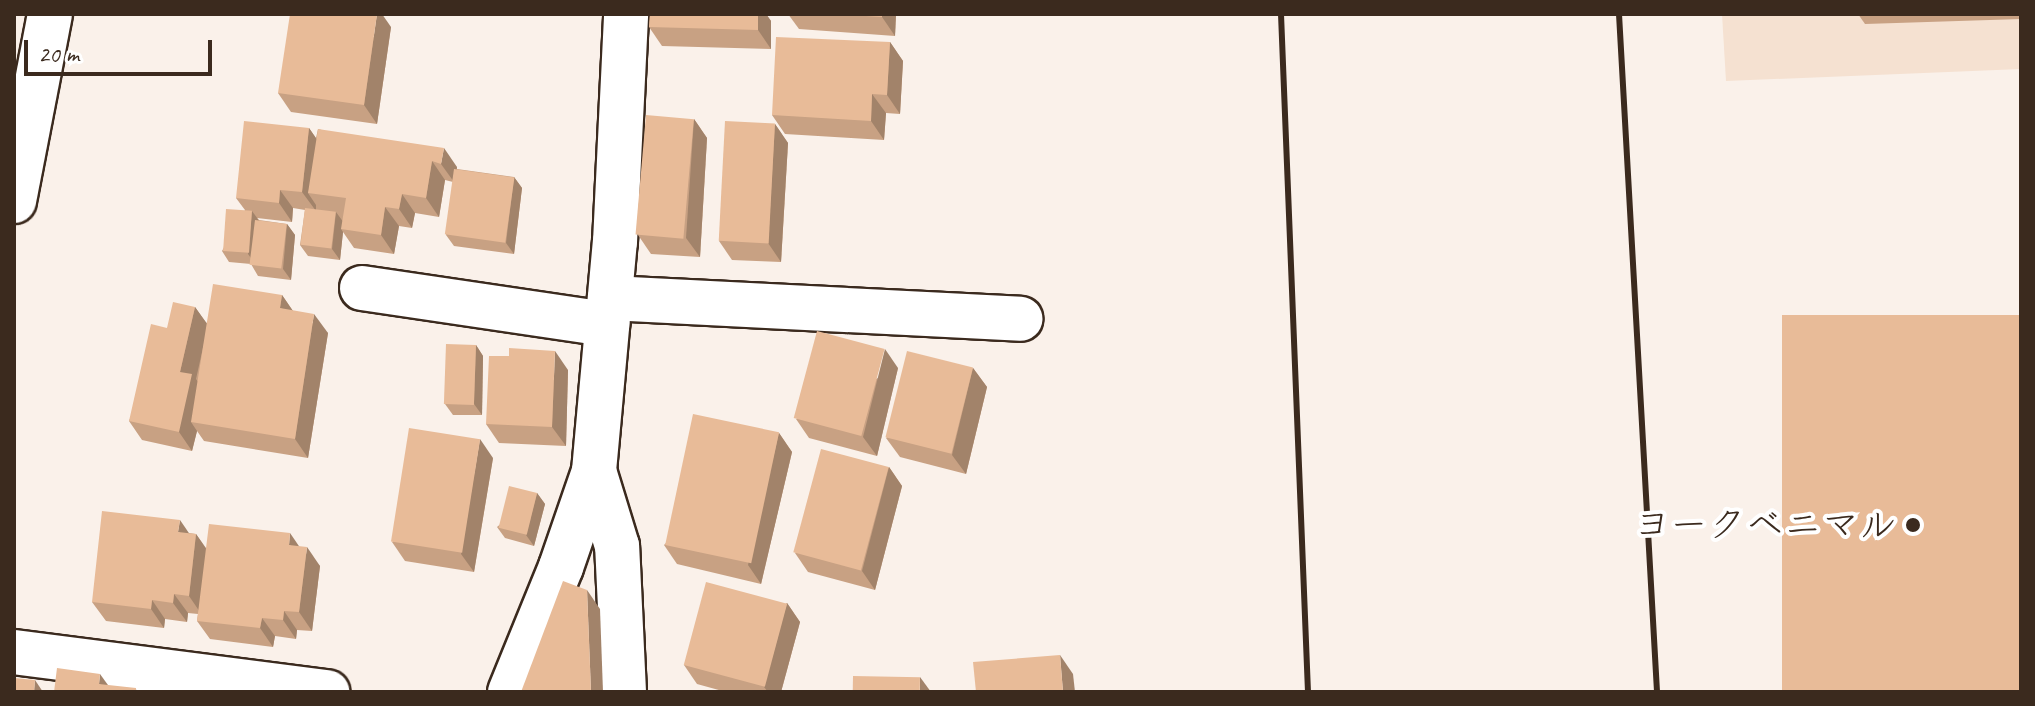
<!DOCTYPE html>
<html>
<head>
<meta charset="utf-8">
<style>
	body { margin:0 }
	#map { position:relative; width:2035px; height:706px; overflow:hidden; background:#faf1ea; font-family:Caveat,"Klee One",sans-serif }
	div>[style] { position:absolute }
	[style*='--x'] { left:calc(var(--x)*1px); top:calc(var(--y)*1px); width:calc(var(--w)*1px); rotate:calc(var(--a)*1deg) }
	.built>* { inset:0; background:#f5e1d1 }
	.roads { filter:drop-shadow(2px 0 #3b2a1e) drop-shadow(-2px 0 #3b2a1e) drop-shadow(0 2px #3b2a1e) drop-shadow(0 -2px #3b2a1e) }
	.street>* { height:44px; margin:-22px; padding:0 22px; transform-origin:22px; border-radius:22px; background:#fff }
	.rail>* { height:6px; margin:-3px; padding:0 3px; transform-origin:3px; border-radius:3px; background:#3b2a1e }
	.wall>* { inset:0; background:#c8a183 }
	.shaded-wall>* { inset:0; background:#a2836a }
	.building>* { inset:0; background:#e8bb98; transform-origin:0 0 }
	.dots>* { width:22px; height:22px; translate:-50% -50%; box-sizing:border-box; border:4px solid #fff; border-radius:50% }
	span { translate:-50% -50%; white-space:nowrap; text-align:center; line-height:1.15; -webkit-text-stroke:8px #fff; paint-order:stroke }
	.poi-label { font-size:38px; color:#3b2a1e }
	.right { translate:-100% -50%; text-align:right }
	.frame { position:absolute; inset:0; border:16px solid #3b2a1e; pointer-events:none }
	.scale { position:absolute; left:24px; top:40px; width:188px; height:36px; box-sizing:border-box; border:4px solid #3b2a1e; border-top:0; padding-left:10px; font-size:24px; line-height:28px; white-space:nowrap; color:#3b2a1e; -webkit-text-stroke:6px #fff; paint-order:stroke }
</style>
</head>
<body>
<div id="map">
	<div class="built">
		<div style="clip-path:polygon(1722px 14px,2021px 14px,2021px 69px,1726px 81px)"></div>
	</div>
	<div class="roads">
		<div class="street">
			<div style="--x:14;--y:201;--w:190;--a:-79.1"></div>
			<div style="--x:362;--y:288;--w:248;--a:8.4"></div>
			<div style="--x:610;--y:298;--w:411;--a:2.9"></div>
			<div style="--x:14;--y:652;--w:316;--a:7.3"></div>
			<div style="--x:510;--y:692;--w:135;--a:-67.8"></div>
			<div style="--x:561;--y:567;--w:102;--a:-71"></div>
			<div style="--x:624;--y:692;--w:146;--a:-92.7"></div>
			<div style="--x:617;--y:546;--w:78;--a:-107"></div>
			<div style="--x:594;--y:471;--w:230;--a:-84.8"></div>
			<div style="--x:615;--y:242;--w:228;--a:-87.2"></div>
		</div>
	</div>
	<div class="rail">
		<div style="--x:1281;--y:14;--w:679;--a:87.72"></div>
		<div style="--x:1619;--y:14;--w:679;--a:86.79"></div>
	</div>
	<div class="wall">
		<div style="clip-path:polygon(650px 14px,766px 14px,771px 21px,771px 49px,662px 46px,649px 27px)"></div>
		<div style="clip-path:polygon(788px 14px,896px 14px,895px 36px,799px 29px)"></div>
		<div style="clip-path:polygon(1858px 14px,2021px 14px,2021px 19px,1865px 24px)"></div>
		<div style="clip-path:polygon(391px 27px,377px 124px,291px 112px,278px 93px)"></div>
		<div style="clip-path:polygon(890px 42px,903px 61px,900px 114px,886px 113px,884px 140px,785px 134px,772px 115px)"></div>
		<div style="clip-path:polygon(694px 119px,707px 138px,700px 257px,651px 254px,638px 235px)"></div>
		<div style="clip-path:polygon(775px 124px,788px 143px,781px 262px,732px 260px,719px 241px)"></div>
		<div style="clip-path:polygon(309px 128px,316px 138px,318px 129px,457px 167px,457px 169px,514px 177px,522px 188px,514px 254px,454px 246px,446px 235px,453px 182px,445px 180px,439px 217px,415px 213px,412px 228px,399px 226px,394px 254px,354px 248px,343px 232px,340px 260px,308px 256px,300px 245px,305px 210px,293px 208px,292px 222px,257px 218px,259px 220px,287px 224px,295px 235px,291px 280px,258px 276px,251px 264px,229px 262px,222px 251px,245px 210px,236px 198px)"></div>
		<div style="clip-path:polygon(282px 295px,293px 311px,328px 333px,308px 458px,204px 441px,197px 431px,192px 451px,142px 440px,129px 421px,167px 328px,195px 307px,206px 323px)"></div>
		<div style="clip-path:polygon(476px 345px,483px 356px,482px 415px,453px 415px,445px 404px)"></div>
		<div style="clip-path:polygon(898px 368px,877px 456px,809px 438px,796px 419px)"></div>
		<div style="clip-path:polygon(973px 368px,987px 387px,966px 474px,900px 457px,886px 438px)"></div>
		<div style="clip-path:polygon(568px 370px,566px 446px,499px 443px,486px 424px)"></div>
		<div style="clip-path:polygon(779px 433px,792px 452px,761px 584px,677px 564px,664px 545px)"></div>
		<div style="clip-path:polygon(493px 458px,474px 572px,405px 561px,392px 542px)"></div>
		<div style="clip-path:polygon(889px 467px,902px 486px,875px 590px,808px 572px,795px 553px)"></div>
		<div style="clip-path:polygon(537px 493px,545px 504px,534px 546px,505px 538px,497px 527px)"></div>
		<div style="clip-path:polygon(189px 533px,196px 534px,206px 548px,298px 546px,320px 566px,312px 631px,297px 630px,296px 639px,275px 636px,273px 647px,210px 639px,197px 621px,198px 614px,188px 613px,187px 622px,165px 619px,164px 628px,106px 621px,92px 602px)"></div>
		<div style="clip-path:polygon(787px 603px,800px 622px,781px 692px,726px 692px,697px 684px,684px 665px)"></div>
	</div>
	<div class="shaded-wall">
		<div style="clip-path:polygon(377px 14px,382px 14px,391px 27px,377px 124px,364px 105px)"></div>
		<div style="clip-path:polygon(758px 14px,766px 14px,771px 21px,771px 49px,758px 30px)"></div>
		<div style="clip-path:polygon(882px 14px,896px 14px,895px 36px,882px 17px)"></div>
		<div style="clip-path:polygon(890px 42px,903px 61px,900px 114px,887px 95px)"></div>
		<div style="clip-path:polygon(872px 94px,886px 113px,884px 140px,871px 121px)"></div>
		<div style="clip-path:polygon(694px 119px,707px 138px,700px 257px,686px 238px)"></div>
		<div style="clip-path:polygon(775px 124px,788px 143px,781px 262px,768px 243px)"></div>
		<div style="clip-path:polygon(309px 128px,322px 147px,308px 193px,316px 205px,316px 211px,302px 192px)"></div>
		<div style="clip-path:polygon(444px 148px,457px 167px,454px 182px,441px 164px)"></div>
		<div style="clip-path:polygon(432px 161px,445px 180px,439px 217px,426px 198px)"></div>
		<div style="clip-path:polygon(514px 177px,522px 188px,514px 254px,506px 243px)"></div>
		<div style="clip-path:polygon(280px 190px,293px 208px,292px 222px,279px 203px)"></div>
		<div style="clip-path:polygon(402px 194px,415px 213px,412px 228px,399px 209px)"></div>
		<div style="clip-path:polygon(385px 207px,399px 226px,394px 254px,381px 235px)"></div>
		<div style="clip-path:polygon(252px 211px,260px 222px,256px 265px,248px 254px)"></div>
		<div style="clip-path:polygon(336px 212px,344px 223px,341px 229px,343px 232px,340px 260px,332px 249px)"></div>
		<div style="clip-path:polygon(287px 224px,295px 235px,291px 280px,283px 269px)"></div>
		<div style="clip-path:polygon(282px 295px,295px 314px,280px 308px)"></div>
		<div style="clip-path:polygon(195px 307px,208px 325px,196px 379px,206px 393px,191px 422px,197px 431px,192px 451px,179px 432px,180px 372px)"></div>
		<div style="clip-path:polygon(314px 314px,328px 333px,308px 458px,295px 439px)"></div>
		<div style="clip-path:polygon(476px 345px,483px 356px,482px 415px,474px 404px)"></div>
		<div style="clip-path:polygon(885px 349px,898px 368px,877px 456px,863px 437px)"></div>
		<div style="clip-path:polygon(555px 351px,568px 370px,566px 446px,552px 427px)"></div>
		<div style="clip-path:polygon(973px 368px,987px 387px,966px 474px,952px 455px)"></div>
		<div style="clip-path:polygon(779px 433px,792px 452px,761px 584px,748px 565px)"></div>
		<div style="clip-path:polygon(480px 439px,493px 458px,474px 572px,461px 554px)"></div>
		<div style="clip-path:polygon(889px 467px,902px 486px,875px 590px,862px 571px)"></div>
		<div style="clip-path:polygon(537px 493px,545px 504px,534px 546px,526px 535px)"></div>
		<div style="clip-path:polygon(180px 520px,193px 539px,178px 532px)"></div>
		<div style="clip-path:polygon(290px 533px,303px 552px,289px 545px)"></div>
		<div style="clip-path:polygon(196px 534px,209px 553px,202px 615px,189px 596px)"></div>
		<div style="clip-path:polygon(307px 547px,320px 566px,312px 631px,299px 612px)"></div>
		<div style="clip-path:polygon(587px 590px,600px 609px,603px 692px,591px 692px)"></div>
		<div style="clip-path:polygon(174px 594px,188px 613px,187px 622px,173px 603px)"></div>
		<div style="clip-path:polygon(152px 600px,165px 619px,164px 628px,151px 609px)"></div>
		<div style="clip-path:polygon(787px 603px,800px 622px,781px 692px,768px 692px,764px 687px)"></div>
		<div style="clip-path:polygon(284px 611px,297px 630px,296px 639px,283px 620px)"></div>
		<div style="clip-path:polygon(262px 618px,275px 636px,273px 647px,260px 628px)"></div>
		<div style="clip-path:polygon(1060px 655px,1073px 674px,1075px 692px,1063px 692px)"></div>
		<div style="clip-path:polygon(100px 674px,113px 692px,99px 684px)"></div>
		<div style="clip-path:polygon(920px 677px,931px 692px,920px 692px)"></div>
		<div style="clip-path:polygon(35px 680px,43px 692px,34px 692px)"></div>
	</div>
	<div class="building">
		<div style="clip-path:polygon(290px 14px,377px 14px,364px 105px,278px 93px)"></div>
		<div style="clip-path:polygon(650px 14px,758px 14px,758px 30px,649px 27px)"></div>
		<div style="clip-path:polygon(834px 14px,882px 14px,882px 17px)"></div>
		<div style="clip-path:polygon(776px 37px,890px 42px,887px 95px,872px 94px,871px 121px,772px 115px)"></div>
		<div style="left:646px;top:115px;width:48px;height:120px;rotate:5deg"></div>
		<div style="clip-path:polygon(244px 121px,309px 128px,302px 192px,280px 190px,279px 203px,236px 198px)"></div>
		<div style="left:725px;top:121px;width:50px;height:120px;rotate:3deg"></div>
		<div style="clip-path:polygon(318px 129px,444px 148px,441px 164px,432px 161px,426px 198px,402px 194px,399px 209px,385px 207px,381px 235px,341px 229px,346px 198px,308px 193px)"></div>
		<div style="left:454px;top:169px;width:61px;height:66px;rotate:8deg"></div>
		<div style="left:305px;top:208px;width:31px;height:37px;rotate:7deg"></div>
		<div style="left:226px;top:209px;width:26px;height:42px;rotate:4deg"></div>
		<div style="left:255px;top:220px;width:32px;height:45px;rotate:7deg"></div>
		<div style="clip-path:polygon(213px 284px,282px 295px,280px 308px,314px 314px,295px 439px,191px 422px)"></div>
		<div style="clip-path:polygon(173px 302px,195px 307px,180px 372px,192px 374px,179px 432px,129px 421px,151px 324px,167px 328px)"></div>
		<div style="left:2021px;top:315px;width:377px;height:239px;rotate:90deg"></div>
		<div style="left:817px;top:331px;width:70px;height:90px;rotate:15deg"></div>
		<div style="left:446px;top:344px;width:30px;height:60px;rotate:2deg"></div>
		<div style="clip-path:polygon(509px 348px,555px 351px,552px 427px,486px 424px,489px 356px,509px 356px)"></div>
		<div style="left:907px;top:351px;width:68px;height:89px;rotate:14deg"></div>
		<div style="left:693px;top:414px;width:88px;height:134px;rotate:12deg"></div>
		<div style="left:409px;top:428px;width:72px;height:115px;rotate:9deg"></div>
		<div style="left:821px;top:449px;width:70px;height:107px;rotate:15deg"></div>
		<div style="left:509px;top:486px;width:29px;height:43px;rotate:14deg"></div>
		<div style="clip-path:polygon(102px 511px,180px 520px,178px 532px,196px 534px,189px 596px,174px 594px,173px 603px,152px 600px,151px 609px,92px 602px)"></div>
		<div style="clip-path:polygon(209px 524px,290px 533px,289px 545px,307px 547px,299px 612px,284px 611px,283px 620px,262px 618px,260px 628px,197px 621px)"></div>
		<div style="clip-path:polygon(563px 581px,587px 590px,591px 692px,521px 692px)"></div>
		<div style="left:706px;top:582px;width:84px;height:86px;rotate:15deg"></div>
		<div style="clip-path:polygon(1060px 655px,1063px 692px,976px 692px,973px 662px)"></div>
		<div style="clip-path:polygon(57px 668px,100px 674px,99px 684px,136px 688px,136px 692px,54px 692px)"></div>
		<div style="left:853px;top:676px;width:67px;height:16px;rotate:1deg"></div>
		<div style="clip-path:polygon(14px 678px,35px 680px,34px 692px,14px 692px)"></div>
	</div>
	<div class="dots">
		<div style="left:1913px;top:525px;background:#3b2a1e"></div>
	</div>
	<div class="poi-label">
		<span class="right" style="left:1897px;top:525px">ヨークベニマル</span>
	</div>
	<div class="frame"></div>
	<div class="scale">20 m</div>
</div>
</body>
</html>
